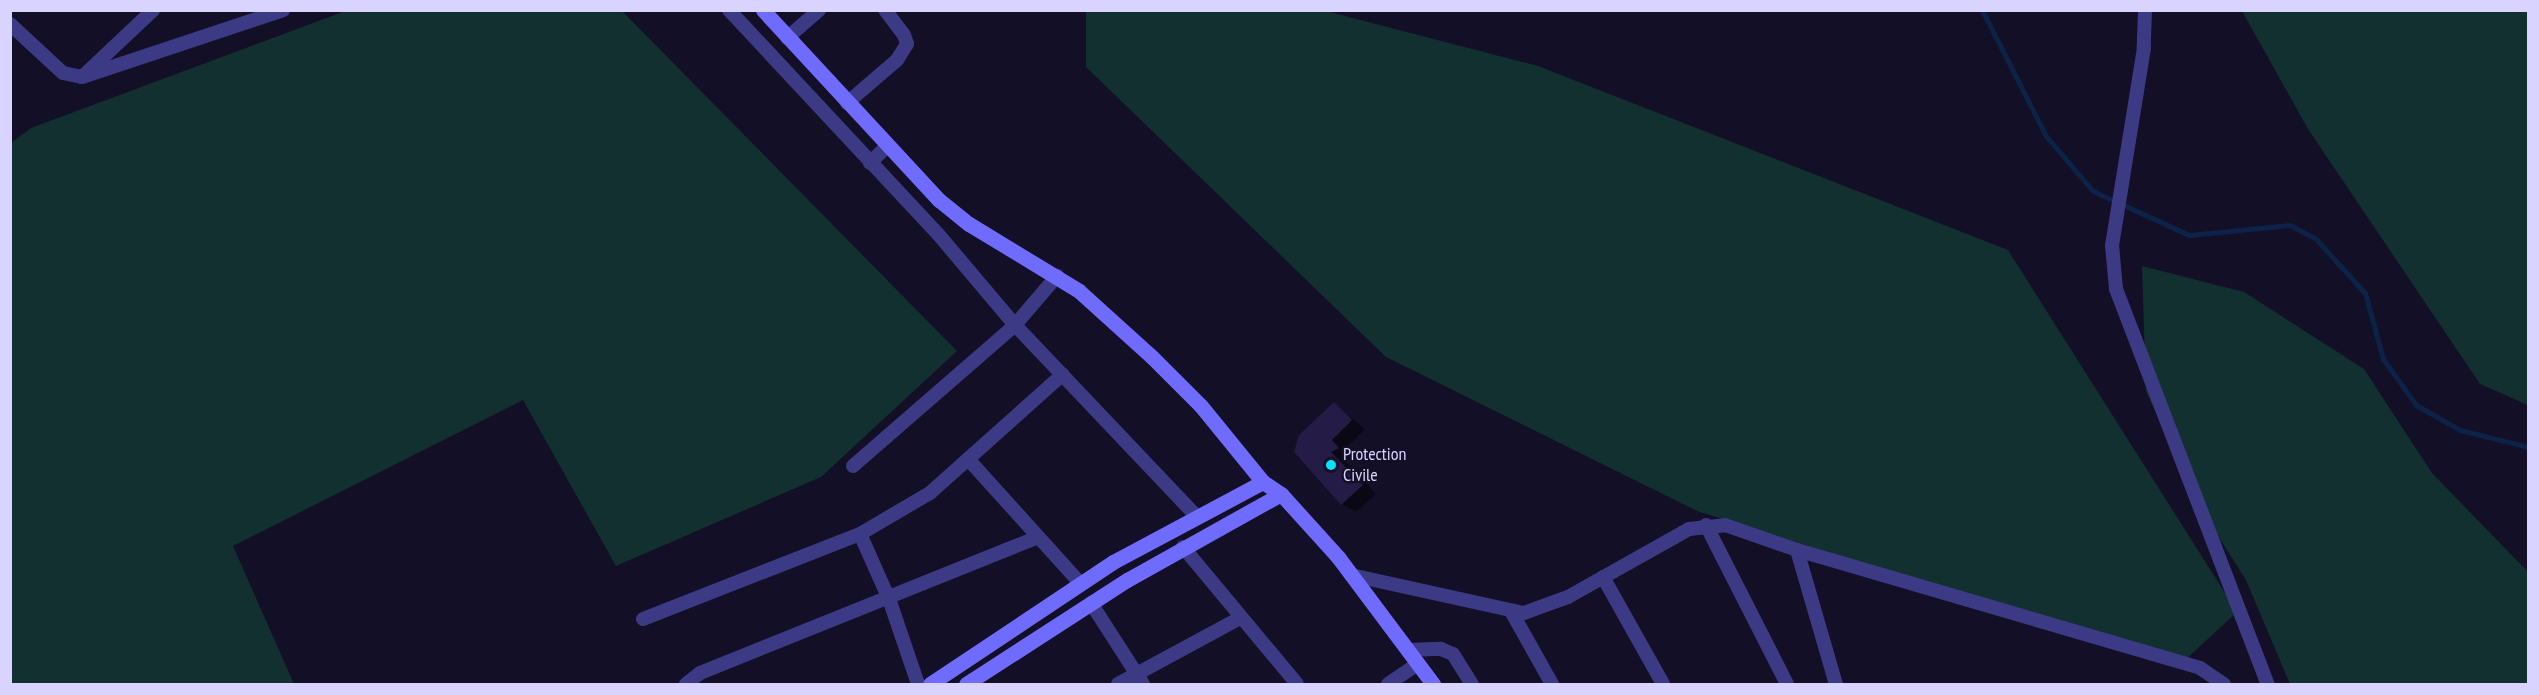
<!DOCTYPE html>
<html>
<head>
<meta charset="utf-8">
<style>
	body { margin:0 }
	#map { position:relative; width:2539px; height:695px; overflow:hidden; background:#130f26; font-family:"PT Sans Narrow",sans-serif }
	div>[style] { position:absolute }
	[style*='--x'] { left:calc(var(--x)*1px); top:calc(var(--y)*1px); width:calc(var(--w)*1px); rotate:calc(var(--a)*1deg) }
	.green>* { inset:0; background:#12302f }
	.shadow>* { inset:0; background:#0007 }
	.stream>* { height:5px; margin:-2.5px; padding:0 2.5px; transform-origin:2.5px; border-radius:2.5px; background:#0c2248 }
	.building>* { inset:0; background:#241b47 }
	.minor>* { height:14px; margin:-7px; padding:0 7px; transform-origin:7px; border-radius:7px; background:#3d3a85 }
	.secondary>* { height:15px; margin:-7.5px; padding:0 7.5px; transform-origin:7.5px; border-radius:7.5px; background:#6f6bff }
	.dots>* { width:16px; height:16px; translate:-50% -50%; box-sizing:border-box; border:3px solid #130f26; border-radius:50% }
	span { translate:-50% -50%; white-space:nowrap; text-align:center; line-height:1.15; -webkit-text-stroke:4.5px #130f26; paint-order:stroke }
	.poi-label { font-size:18px; color:#d9d4ff }
	.left { translate:0 -50%; text-align:left }
	.frame { position:absolute; inset:0; border:12px solid #d9d4ff; pointer-events:none }
</style>
</head>
<body>
<div id="map">
	<div class="green">
		<div style="clip-path:polygon(348px 10px,622px 11px,957px 351px,821px 477px,616px 566px,523px 400px,233px 546px,294px 684px,11px 684px,11px 143px,31px 128px)"></div>
		<div style="clip-path:polygon(1086px 11px,1326px 11px,1538px 66px,2008px 250px,2237px 612px,2182px 663px,1697px 511px,1386px 357px,1086px 67px)"></div>
		<div style="clip-path:polygon(2242px 11px,2528px 11px,2528px 405px,2480px 384px,2308px 129px)"></div>
		<div style="clip-path:polygon(2142px 266px,2244px 292px,2364px 369px,2432px 473px,2528px 572px,2528px 684px,2290px 684px,2246px 580px,2195px 500px,2146px 391px)"></div>
	</div>
	<div class="shadow">
		<div style="clip-path:polygon(1334px 404px,1365px 429px,1345px 449px,1352px 456px,1344px 460px,1376px 494px,1356px 512px,1342px 504px,1296px 452px)"></div>
	</div>
	<div class="stream">
		<div style="--x:1982;--y:10;--w:141;--a:63.1"></div>
		<div style="--x:2046;--y:136;--w:72;--a:49.5"></div>
		<div style="--x:2093;--y:191;--w:106;--a:24.6"></div>
		<div style="--x:2189;--y:235;--w:101;--a:-5.7"></div>
		<div style="--x:2290;--y:225;--w:30;--a:28"></div>
		<div style="--x:2316;--y:239;--w:73;--a:47.8"></div>
		<div style="--x:2365;--y:293;--w:68;--a:74.7"></div>
		<div style="--x:2383;--y:359;--w:57;--a:54.3"></div>
		<div style="--x:2416;--y:405;--w:51;--a:29.6"></div>
		<div style="--x:2460;--y:430;--w:70;--a:14"></div>
	</div>
	<div class="building">
		<div style="clip-path:polygon(1334px 402px,1352px 420px,1332px 440px,1339px 448px,1331px 452px,1363px 485px,1341px 505px,1294px 452px,1299px 435px)"></div>
	</div>
	<div class="minor">
		<div style="--x:729;--y:10;--w:306;--a:47"></div>
		<div style="--x:938;--y:234;--w:119;--a:49.8"></div>
		<div style="--x:1015;--y:325;--w:262;--a:46.5"></div>
		<div style="--x:2145;--y:10;--w:38;--a:92"></div>
		<div style="--x:2144;--y:48;--w:200;--a:99.2"></div>
		<div style="--x:2112;--y:245;--w:44;--a:84.8"></div>
		<div style="--x:2116;--y:289;--w:423;--a:69"></div>
		<div style="--x:10;--y:24;--w:72;--a:42.8"></div>
		<div style="--x:63;--y:73;--w:19;--a:12"></div>
		<div style="--x:82;--y:77;--w:212;--a:-18.4"></div>
		<div style="--x:787;--y:38;--w:43;--a:-41.2"></div>
		<div style="--x:82;--y:77;--w:98;--a:-43.3"></div>
		<div style="--x:847;--y:103;--w:66;--a:-40.7"></div>
		<div style="--x:897;--y:60;--w:19;--a:-58"></div>
		<div style="--x:907;--y:44;--w:9;--a:-108"></div>
		<div style="--x:904;--y:35;--w:31;--a:-127"></div>
		<div style="--x:870;--y:163;--w:23;--a:-45"></div>
		<div style="--x:968;--y:459;--w:127;--a:-41.8"></div>
		<div style="--x:853;--y:466;--w:215;--a:-41"></div>
		<div style="--x:1015;--y:325;--w:65;--a:-49.4"></div>
		<div style="--x:1706;--y:525;--w:178;--a:63"></div>
		<div style="--x:1183;--y:547;--w:178;--a:50.2"></div>
		<div style="--x:1797;--y:550;--w:140;--a:73.8"></div>
		<div style="--x:1351;--y:575;--w:177;--a:12.4"></div>
		<div style="--x:1524;--y:613;--w:47;--a:-20"></div>
		<div style="--x:1568;--y:597;--w:139;--a:-29.3"></div>
		<div style="--x:1689;--y:529;--w:36;--a:-6"></div>
		<div style="--x:1725;--y:525;--w:76;--a:19.1"></div>
		<div style="--x:1797;--y:550;--w:420;--a:16.3"></div>
		<div style="--x:2200;--y:668;--w:29;--a:34"></div>
		<div style="--x:1603;--y:577;--w:123;--a:60.7"></div>
		<div style="--x:1091;--y:603;--w:96;--a:57.3"></div>
		<div style="--x:1511;--y:611;--w:84;--a:60.7"></div>
		<div style="--x:643;--y:619;--w:233;--a:-21.4"></div>
		<div style="--x:1408;--y:650;--w:33;--a:-2"></div>
		<div style="--x:1441;--y:649;--w:13;--a:23"></div>
		<div style="--x:1453;--y:654;--w:36;--a:58"></div>
		<div style="--x:686;--y:684;--w:18;--a:-38"></div>
		<div style="--x:700;--y:673;--w:364;--a:-21.9"></div>
		<div style="--x:918;--y:684;--w:90;--a:-108.8"></div>
		<div style="--x:889;--y:599;--w:71;--a:-114"></div>
		<div style="--x:860;--y:534;--w:81;--a:-30.4"></div>
		<div style="--x:930;--y:493;--w:51;--a:-41.8"></div>
		<div style="--x:968;--y:459;--w:167;--a:47.9"></div>
		<div style="--x:1118;--y:684;--w:139;--a:-28.4"></div>
		<div style="--x:1388;--y:684;--w:36;--a:-34"></div>
	</div>
	<div class="secondary">
		<div style="--x:763;--y:10;--w:259;--a:47.2"></div>
		<div style="--x:939;--y:200;--w:38;--a:39"></div>
		<div style="--x:969;--y:224;--w:129;--a:31.3"></div>
		<div style="--x:1079;--y:291;--w:98;--a:42.1"></div>
		<div style="--x:1152;--y:357;--w:69;--a:45"></div>
		<div style="--x:1201;--y:406;--w:98;--a:50.8"></div>
		<div style="--x:1263;--y:482;--w:22;--a:34"></div>
		<div style="--x:1281;--y:494;--w:85;--a:47.9"></div>
		<div style="--x:1338;--y:557;--w:159;--a:53.2"></div>
		<div style="--x:930;--y:684;--w:220;--a:-33.7"></div>
		<div style="--x:1113;--y:562;--w:170;--a:-28.1"></div>
		<div style="--x:966;--y:684;--w:192;--a:-32.9"></div>
		<div style="--x:1127;--y:580;--w:176;--a:-29.2"></div>
	</div>
	<div class="dots">
		<div style="left:1331px;top:465px;background:#00e5ff"></div>
	</div>
	<div class="poi-label">
		<span class="left" style="left:1343px;top:465px">Protection<br>Civile</span>
	</div>
	<div class="frame"></div>
</div>
</body>
</html>
